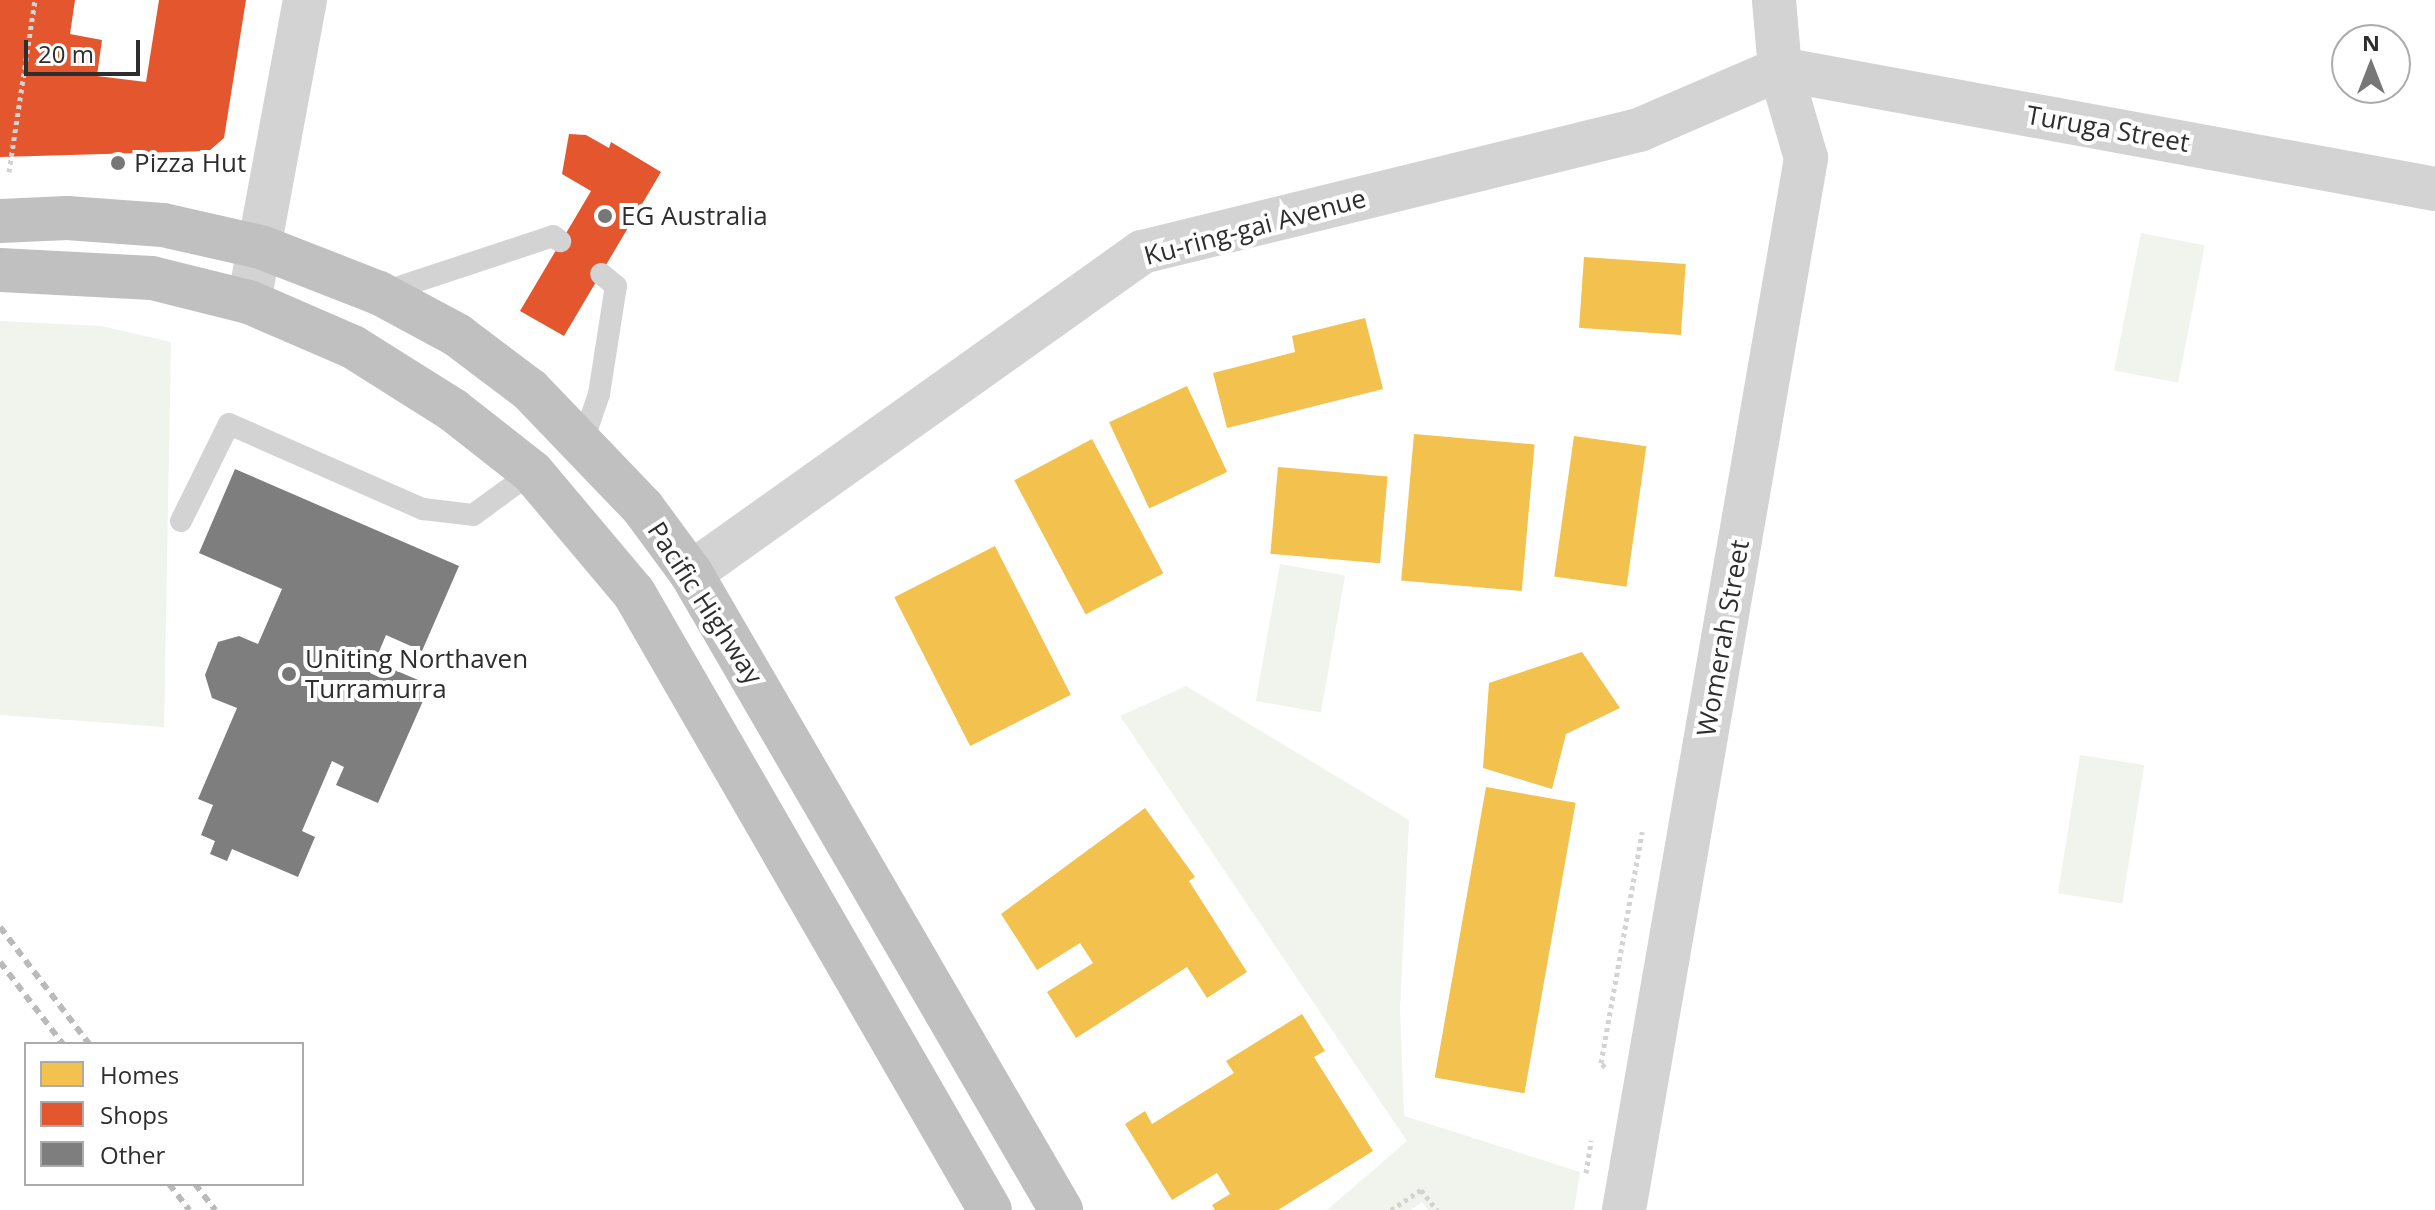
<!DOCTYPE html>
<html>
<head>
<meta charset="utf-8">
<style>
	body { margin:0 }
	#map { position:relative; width:2435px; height:1210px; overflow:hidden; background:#fff; font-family:"Open Sans",sans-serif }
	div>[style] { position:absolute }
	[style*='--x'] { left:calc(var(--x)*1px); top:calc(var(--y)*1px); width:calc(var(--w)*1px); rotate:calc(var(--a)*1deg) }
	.green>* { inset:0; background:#f1f3ed; transform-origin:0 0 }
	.homes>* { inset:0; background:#f2c14e; transform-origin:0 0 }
	.shops>* { inset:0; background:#e4572e }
	.building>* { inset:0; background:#7e7e7e }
	.path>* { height:5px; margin-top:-2.5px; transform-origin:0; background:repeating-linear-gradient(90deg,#d3d3d3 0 4px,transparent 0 8px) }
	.lane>* { height:22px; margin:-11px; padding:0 11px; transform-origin:11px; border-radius:11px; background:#d3d3d3 }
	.street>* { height:44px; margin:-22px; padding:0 22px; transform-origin:22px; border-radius:22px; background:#d3d3d3 }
	.highway>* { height:44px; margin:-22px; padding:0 22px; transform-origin:22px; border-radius:22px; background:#c0c0c0 }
	.rail>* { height:6px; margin-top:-3px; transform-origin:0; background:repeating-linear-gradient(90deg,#bababa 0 8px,transparent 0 14px) }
	.dots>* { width:22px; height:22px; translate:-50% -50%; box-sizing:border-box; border:4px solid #fff; border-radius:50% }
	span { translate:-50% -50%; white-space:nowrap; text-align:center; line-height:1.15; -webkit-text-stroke:8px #fff; paint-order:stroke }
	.street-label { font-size:26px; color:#2e2e2e }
	.poi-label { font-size:26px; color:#2e2e2e }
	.left { translate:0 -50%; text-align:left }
	.legend { position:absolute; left:24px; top:1042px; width:280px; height:144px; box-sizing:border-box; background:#fff; border:2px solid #ababab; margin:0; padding:10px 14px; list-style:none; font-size:24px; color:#2e2e2e }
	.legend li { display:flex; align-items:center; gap:16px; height:40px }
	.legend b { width:40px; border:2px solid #ababab }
	.north { position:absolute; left:2331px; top:24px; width:80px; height:80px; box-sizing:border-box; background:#fff; border:2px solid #ababab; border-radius:50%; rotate:0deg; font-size:22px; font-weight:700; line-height:32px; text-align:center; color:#2e2e2e }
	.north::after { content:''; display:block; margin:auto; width:28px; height:36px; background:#777; clip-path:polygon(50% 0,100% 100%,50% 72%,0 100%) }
	.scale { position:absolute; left:24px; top:40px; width:116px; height:36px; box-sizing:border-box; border:4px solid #2e2e2e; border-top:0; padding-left:10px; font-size:24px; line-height:28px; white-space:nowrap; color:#2e2e2e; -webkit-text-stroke:6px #fff; paint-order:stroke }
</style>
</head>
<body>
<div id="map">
	<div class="green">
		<div style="left:2141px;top:233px;width:65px;height:140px;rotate:11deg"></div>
		<div style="clip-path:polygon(0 321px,101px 326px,171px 342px,164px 727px,0 715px)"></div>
		<div style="left:1280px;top:564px;width:66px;height:139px;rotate:10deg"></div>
		<div style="clip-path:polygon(1186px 686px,1409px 820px,1400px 1009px,1404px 1116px,1580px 1172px,1574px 1210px,1428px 1210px,1422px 1202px,1411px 1210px,1327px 1210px,1407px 1141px,1120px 716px)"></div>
		<div style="left:2080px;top:755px;width:65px;height:140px;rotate:9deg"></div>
	</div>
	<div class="homes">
		<div style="left:1584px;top:257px;width:102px;height:71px;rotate:4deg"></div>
		<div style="clip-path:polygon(1365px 318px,1383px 389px,1227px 428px,1213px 373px,1295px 352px,1292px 336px)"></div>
		<div style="left:1187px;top:386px;width:95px;height:86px;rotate:65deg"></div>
		<div style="left:1414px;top:434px;width:121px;height:147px;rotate:5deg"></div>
		<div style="left:1574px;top:436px;width:73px;height:142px;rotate:8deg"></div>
		<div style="left:1092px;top:439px;width:152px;height:88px;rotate:62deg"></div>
		<div style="left:1278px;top:467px;width:110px;height:87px;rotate:5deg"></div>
		<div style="left:995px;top:546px;width:167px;height:113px;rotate:63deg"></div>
		<div style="clip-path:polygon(1582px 652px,1620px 708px,1566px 734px,1552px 789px,1483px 768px,1489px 683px)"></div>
		<div style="left:1486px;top:787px;width:91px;height:295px;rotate:10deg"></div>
		<div style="clip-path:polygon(1145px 808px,1195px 877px,1189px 881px,1247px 972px,1207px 998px,1187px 967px,1076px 1038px,1047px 992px,1093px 963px,1080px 943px,1037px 970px,1001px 914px)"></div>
		<div style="clip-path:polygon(1302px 1014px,1325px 1051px,1314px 1057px,1373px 1151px,1278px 1210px,1215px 1210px,1212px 1205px,1230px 1194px,1217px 1173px,1172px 1200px,1125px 1124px,1145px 1111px,1152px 1124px,1234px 1073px,1226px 1061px)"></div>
	</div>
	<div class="shops">
		<div style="clip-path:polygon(0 0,75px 0,70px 34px,102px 40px,97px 76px,146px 82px,159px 0,246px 0,224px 138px,209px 151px,0 157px)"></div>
		<div style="clip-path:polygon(569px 134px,586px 135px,609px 148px,611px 142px,661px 172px,564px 336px,520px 311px,591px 191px,562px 174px)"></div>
	</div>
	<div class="building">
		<div style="clip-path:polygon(235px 469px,459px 566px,422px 651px,386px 635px,370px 673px,379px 677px,385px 666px,430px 685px,378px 803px,336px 785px,344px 767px,332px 761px,302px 831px,315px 837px,298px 877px,232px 849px,227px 861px,210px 854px,215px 841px,201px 835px,213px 805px,198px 799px,237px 708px,212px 698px,205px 675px,218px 642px,239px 636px,258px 644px,282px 589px,199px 553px)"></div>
	</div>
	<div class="path">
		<div style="--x:9;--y:172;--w:174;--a:-81.4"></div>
		<div style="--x:1605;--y:1067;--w:6;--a:-135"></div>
		<div style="--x:1601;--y:1063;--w:235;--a:-79.9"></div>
		<div style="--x:1586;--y:1173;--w:33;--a:-81"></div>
		<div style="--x:1391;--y:1210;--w:36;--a:-34"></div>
		<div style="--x:1421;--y:1190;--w:26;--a:51"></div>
	</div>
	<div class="lane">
		<div style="--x:381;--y:293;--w:181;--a:-18.3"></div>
		<div style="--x:553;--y:236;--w:9;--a:36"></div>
		<div style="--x:583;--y:441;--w:50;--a:-71.2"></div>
		<div style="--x:599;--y:394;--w:109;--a:-81.1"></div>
		<div style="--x:616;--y:286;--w:19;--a:-141"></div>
		<div style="--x:181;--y:521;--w:108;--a:-63.7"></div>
		<div style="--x:229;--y:424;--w:212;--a:23.7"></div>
		<div style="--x:423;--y:509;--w:50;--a:6.8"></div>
		<div style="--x:473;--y:515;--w:73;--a:-36.1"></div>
	</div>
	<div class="street">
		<div style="--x:1780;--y:69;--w:666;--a:10.38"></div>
		<div style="--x:249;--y:302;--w:307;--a:-79.5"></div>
		<div style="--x:691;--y:573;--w:554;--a:-35.44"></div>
		<div style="--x:1142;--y:252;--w:512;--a:-13.79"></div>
		<div style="--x:1639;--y:130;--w:154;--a:-23.4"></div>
		<div style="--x:1624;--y:1210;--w:1068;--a:-80.18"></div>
		<div style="--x:1806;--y:158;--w:93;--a:-106.3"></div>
		<div style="--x:1780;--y:69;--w:69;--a:-95"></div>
	</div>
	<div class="highway">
		<div style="--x:0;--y:221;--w:67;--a:-2.6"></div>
		<div style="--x:67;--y:218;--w:96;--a:4.2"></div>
		<div style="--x:163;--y:225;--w:100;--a:12.7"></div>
		<div style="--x:261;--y:247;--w:127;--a:21.3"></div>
		<div style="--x:379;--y:293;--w:89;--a:28.3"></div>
		<div style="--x:457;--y:335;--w:91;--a:37"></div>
		<div style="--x:530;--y:390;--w:163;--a:46.2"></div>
		<div style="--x:643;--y:508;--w:81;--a:53.6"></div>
		<div style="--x:691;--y:573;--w:737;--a:59.85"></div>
		<div style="--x:0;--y:270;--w:152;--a:3"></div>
		<div style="--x:152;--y:278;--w:100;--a:13.9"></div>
		<div style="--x:249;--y:302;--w:113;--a:23.4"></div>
		<div style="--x:353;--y:347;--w:118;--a:32.2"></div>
		<div style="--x:453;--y:410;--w:100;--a:38.1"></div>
		<div style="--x:532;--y:472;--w:158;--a:49.9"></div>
		<div style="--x:634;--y:593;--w:712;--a:60.02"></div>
	</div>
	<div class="rail">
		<div style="--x:0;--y:927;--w:147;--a:52.7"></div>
		<div style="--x:0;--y:962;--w:103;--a:52.5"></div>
		<div style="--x:169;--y:1184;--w:33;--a:52"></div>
		<div style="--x:195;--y:1184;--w:33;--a:52"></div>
	</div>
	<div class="dots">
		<div style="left:118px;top:163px;background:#777"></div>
		<div style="left:605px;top:216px;background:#777"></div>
		<div style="left:289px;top:674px;background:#777"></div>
	</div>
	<div class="street-label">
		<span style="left:2108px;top:129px;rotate:10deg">Turuga Street</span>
		<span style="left:1255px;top:227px;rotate:-15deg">Ku-ring-gai Avenue</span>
		<span style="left:705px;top:603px;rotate:57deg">Pacific Highway</span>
		<span style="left:1723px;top:638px;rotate:-80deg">Womerah Street</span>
	</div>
	<div class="poi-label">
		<span class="left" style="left:134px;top:163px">Pizza Hut</span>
		<span class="left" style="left:621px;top:216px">EG Australia</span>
		<span class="left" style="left:305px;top:674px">Uniting Northaven<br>Turramurra</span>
	</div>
	<ul class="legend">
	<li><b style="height:22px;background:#f2c14e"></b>Homes</li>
	<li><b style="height:22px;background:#e4572e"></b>Shops</li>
	<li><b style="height:22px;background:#7e7e7e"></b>Other</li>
	</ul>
	<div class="north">N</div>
	<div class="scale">20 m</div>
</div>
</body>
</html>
